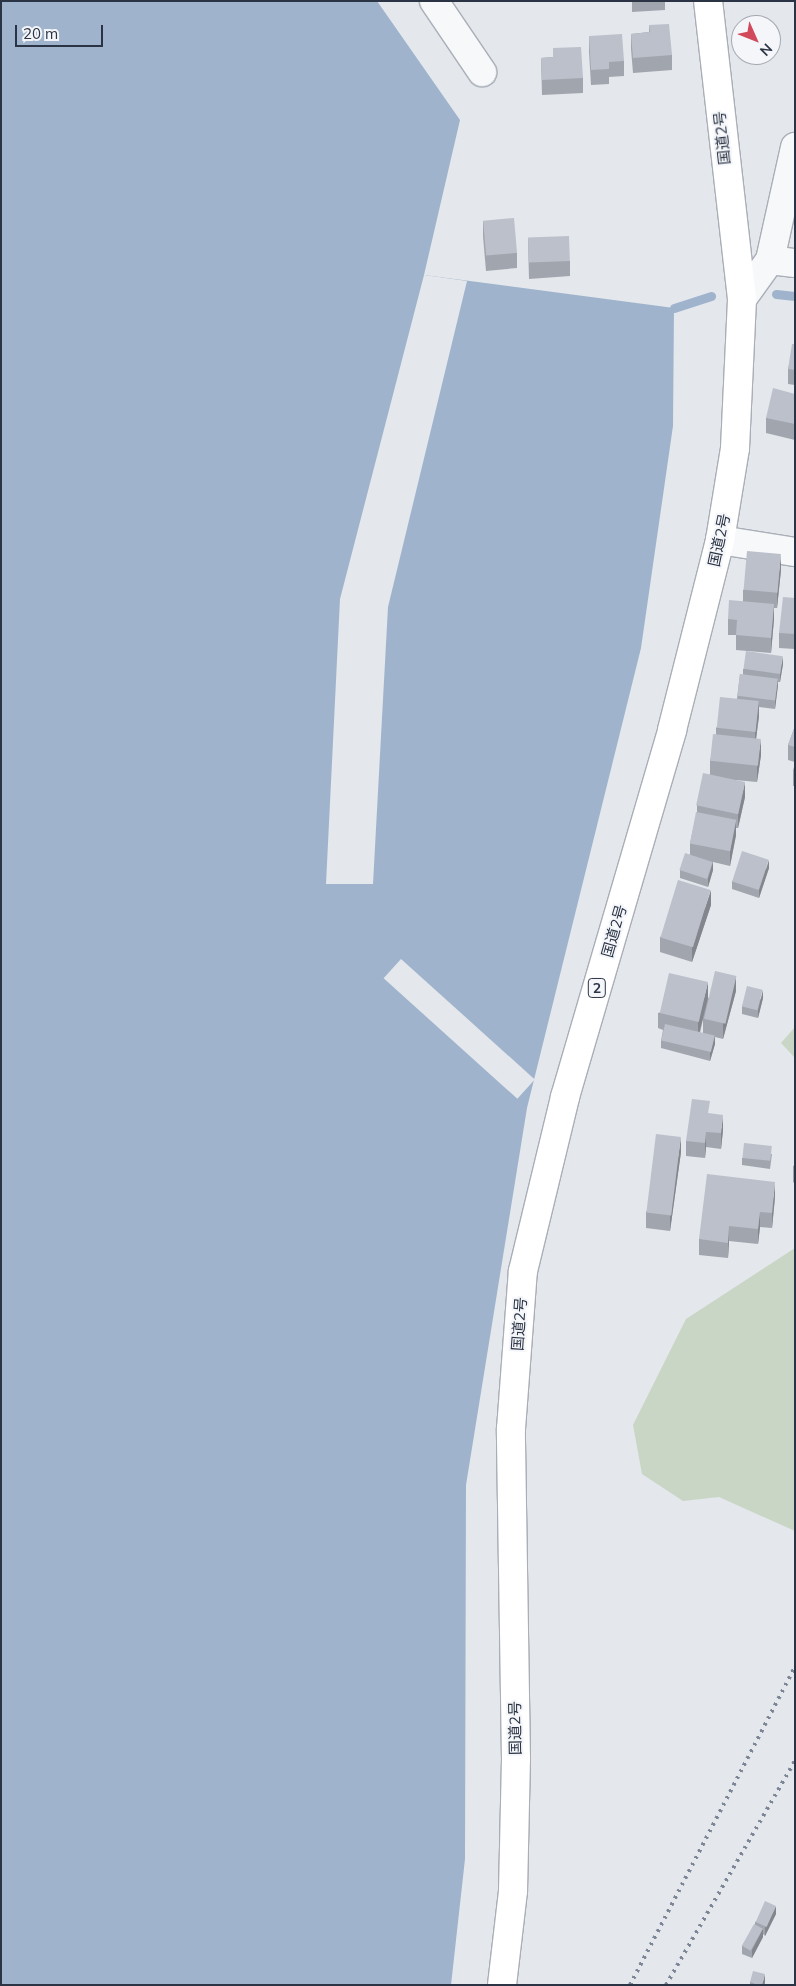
<!DOCTYPE html>
<html>
<head>
<meta charset="utf-8">
<style>
	body { margin:0 }
	#map { position:relative; width:796px; height:1986px; overflow:hidden; background:#e4e7ec; font-family:Mulish,"Noto Sans JP",sans-serif }
	div>[style] { position:absolute }
	[style*='--x'] { left:calc(var(--x)*1px); top:calc(var(--y)*1px); width:calc(var(--w)*1px); rotate:calc(var(--a)*1deg) }
	.green>* { inset:0; background:#c9d6c5 }
	.water>* { inset:0; background:#9fb4cc }
	.pier>* { inset:0; background:#e4e7ec; transform-origin:0 0 }
	.stream>* { height:9px; margin:-4.5px; padding:0 4.5px; transform-origin:4.5px; border-radius:4.5px; background:#9fb4cc }
	.roads { filter:drop-shadow(1px 0 #a9aeb7) drop-shadow(-1px 0 #a9aeb7) drop-shadow(0 1px #a9aeb7) drop-shadow(0 -1px #a9aeb7) }
	.minor>* { height:28px; margin:-14px; padding:0 14px; transform-origin:14px; border-radius:14px; background:#f7f8fa }
	.highway>* { height:28px; margin:-14px; padding:0 14px; transform-origin:14px; border-radius:14px; background:#fff }
	.rail>* { height:4px; margin-top:-2px; transform-origin:0; background:repeating-linear-gradient(90deg,#7d8696 0 2.5px,transparent 0 7.5px) }
	.wall>* { inset:0; background:#a1a5ae; transform-origin:0 0 }
	.shaded-wall>* { inset:0; background:#83868d }
	.building>* { inset:0; background:#bbc0ca; transform-origin:0 0 }
	span { translate:-50% -50%; white-space:nowrap; text-align:center; line-height:1.15; -webkit-text-stroke:4px #f4f6f9; paint-order:stroke }
	.shield-label span { padding:1px 4px; background:#f4f6f9; border:1px solid; border-radius:4px; -webkit-text-stroke-width:0 }
	.shield-label { font-size:14px; color:#2b3445; font-weight:700 }
	.street-label { font-size:15px; color:#2b3445 }
	.frame { position:absolute; inset:0; border:2px solid #2b3445; pointer-events:none }
	.north { position:absolute; left:731px; top:15px; width:50px; height:50px; box-sizing:border-box; background:#f4f6f9; border:1px solid #a4a8b1; border-radius:50%; rotate:134deg; font-size:14px; font-weight:700; line-height:20px; text-align:center; color:#2b3445 }
	.north::after { content:''; display:block; margin:auto; width:18px; height:22px; background:#d1495b; clip-path:polygon(50% 0,100% 100%,50% 72%,0 100%) }
	.scale { position:absolute; left:15px; top:25px; width:88px; height:22px; box-sizing:border-box; border:2px solid #2b3445; border-top:0; padding-left:6px; font-size:15px; line-height:18px; white-space:nowrap; color:#2b3445; -webkit-text-stroke:4px #f4f6f9; paint-order:stroke }
</style>
</head>
<body>
<div id="map">
	<div class="green">
		<div style="clip-path:polygon(795px 1027px,795px 1058px,781px 1043px)"></div>
		<div style="clip-path:polygon(795px 1248px,795px 1531px,719px 1497px,683px 1501px,642px 1474px,633px 1425px,686px 1319px)"></div>
	</div>
	<div class="water">
		<div style="clip-path:polygon(1px 1px,377px 1px,460px 120px,424px 275px,674px 308px,673px 426px,641px 648px,527px 1108px,466px 1485px,465px 1859px,451px 1985px,1px 1985px)"></div>
	</div>
	<div class="pier">
		<div style="clip-path:polygon(424px 275px,467px 281px,388px 607px,373px 884px,326px 884px,340px 599px)"></div>
		<div style="left:401px;top:959px;width:180px;height:26px;rotate:42deg"></div>
	</div>
	<div class="stream">
		<div style="--x:776;--y:294;--w:19;--a:6"></div>
		<div style="--x:674;--y:308;--w:39;--a:-18"></div>
	</div>
	<div class="roads">
		<div class="minor">
			<div style="--x:434;--y:1;--w:86;--a:55.9"></div>
			<div style="--x:770;--y:260;--w:25;--a:7"></div>
			<div style="--x:742;--y:299;--w:48;--a:-54.3"></div>
			<div style="--x:770;--y:260;--w:116;--a:-77.5"></div>
			<div style="--x:720;--y:540;--w:76;--a:9.1"></div>
		</div>
		<div class="highway">
			<div style="--x:502;--y:1985;--w:95;--a:-83.3"></div>
			<div style="--x:513;--y:1891;--w:132;--a:-88.7"></div>
			<div style="--x:516;--y:1759;--w:330;--a:-90.9"></div>
			<div style="--x:511;--y:1429;--w:158;--a:-85.7"></div>
			<div style="--x:523;--y:1271;--w:179;--a:-76.4"></div>
			<div style="--x:565;--y:1097;--w:382;--a:-73.7"></div>
			<div style="--x:672;--y:730;--w:196;--a:-75.8"></div>
			<div style="--x:720;--y:540;--w:93;--a:-80.7"></div>
			<div style="--x:735;--y:448;--w:149;--a:-87.3"></div>
			<div style="--x:742;--y:299;--w:300;--a:-96.5"></div>
		</div>
	</div>
	<div class="rail">
		<div style="--x:630;--y:1985;--w:358;--a:-62.6"></div>
		<div style="--x:666;--y:1985;--w:258;--a:-60.1"></div>
	</div>
	<div class="wall">
		<div style="clip-path:polygon(632px 1px,665px 1px,665px 10px,632px 12px)"></div>
		<div style="clip-path:polygon(649px 25px,672px 55px,672px 70px,633px 73px,631px 49px,631px 34px,649px 32px)"></div>
		<div style="clip-path:polygon(589px 36px,624px 61px,624px 76px,609px 77px,609px 84px,591px 85px,589px 52px)"></div>
		<div style="clip-path:polygon(553px 48px,583px 78px,583px 93px,542px 95px,541px 58px,553px 57px)"></div>
		<div style="clip-path:polygon(483px 221px,517px 253px,517px 268px,486px 271px,483px 236px)"></div>
		<div style="clip-path:polygon(528px 239px,570px 261px,570px 276px,529px 279px)"></div>
		<div style="clip-path:polygon(795px 344px,795px 385px,788px 384px,788px 369px)"></div>
		<div style="clip-path:polygon(795px 394px,795px 440px,766px 433px,766px 418px)"></div>
		<div style="clip-path:polygon(781px 570px,777px 608px,774px 608px,774px 619px,771px 653px,736px 650px,736px 635px,728px 635px,728px 619px,743px 601px,743px 590px)"></div>
		<div style="clip-path:polygon(795px 598px,795px 649px,779px 648px,779px 633px)"></div>
		<div style="clip-path:polygon(783px 664px,780px 682px,778px 682px,775px 709px,759px 707px,759px 716px,756px 739px,761px 755px,757px 782px,735px 780px,745px 797px,738px 828px,736px 828px,736px 835px,730px 866px,713px 862px,713px 870px,708px 887px,680px 878px,680px 870px,690px 855px,690px 843px,697px 812px,697px 805px,710px 774px,710px 761px,716px 734px,716px 728px,737px 699px,740px 674px,743px 675px,743px 669px)"></div>
		<div style="clip-path:polygon(795px 726px,795px 762px,788px 760px,788px 745px)"></div>
		<div style="clip-path:polygon(795px 764px,795px 786px,793px 786px,793px 770px)"></div>
		<div style="clip-path:polygon(769px 868px,759px 898px,732px 889px,732px 881px)"></div>
		<div style="clip-path:polygon(711px 905px,692px 962px,660px 952px,660px 937px)"></div>
		<div style="clip-path:polygon(evenodd,736px 991px,723px 1039px,715px 1037px,715px 1044px,710px 1061px,661px 1048px,661px 1041px,663px 1030px,658px 1028px,658px 1013px,708px 998px,736px 991px,703px 1019px,703px 1033px,700px 1033px,703px 1019px)"></div>
		<div style="clip-path:polygon(763px 998px,758px 1018px,742px 1014px,742px 1006px)"></div>
		<div style="clip-path:polygon(710px 1114px,723px 1130px,721px 1149px,706px 1147px,705px 1158px,686px 1156px,686px 1141px)"></div>
		<div style="clip-path:polygon(681px 1152px,670px 1231px,646px 1228px,646px 1212px)"></div>
		<div style="clip-path:polygon(772px 1154px,770px 1169px,742px 1165px,742px 1158px)"></div>
		<div style="clip-path:polygon(795px 1165px,795px 1184px,793px 1182px,793px 1166px)"></div>
		<div style="clip-path:polygon(775px 1197px,772px 1228px,760px 1227px,758px 1244px,729px 1241px,728px 1258px,699px 1255px,699px 1239px)"></div>
		<div style="clip-path:polygon(776px 1914px,765px 1936px,763px 1934px,763px 1937px,752px 1958px,742px 1954px,742px 1946px,755px 1925px,755px 1922px)"></div>
		<div style="left:750px;top:1982px;width:15px;height:3px"></div>
	</div>
	<div class="shaded-wall">
		<div style="clip-path:polygon(781px 554px,781px 570px,777px 608px,777px 593px)"></div>
		<div style="clip-path:polygon(774px 604px,774px 619px,771px 653px,771px 638px)"></div>
		<div style="clip-path:polygon(783px 656px,783px 664px,780px 682px,780px 674px)"></div>
		<div style="clip-path:polygon(778px 679px,778px 686px,775px 709px,775px 701px)"></div>
		<div style="clip-path:polygon(759px 701px,759px 716px,755px 747px,755px 732px)"></div>
		<div style="clip-path:polygon(761px 739px,761px 755px,757px 782px,757px 767px)"></div>
		<div style="clip-path:polygon(745px 782px,745px 797px,738px 828px,738px 813px)"></div>
		<div style="clip-path:polygon(736px 820px,736px 835px,730px 866px,730px 850px)"></div>
		<div style="clip-path:polygon(769px 860px,769px 868px,759px 898px,759px 890px)"></div>
		<div style="clip-path:polygon(713px 862px,713px 870px,708px 887px,708px 879px)"></div>
		<div style="clip-path:polygon(711px 890px,711px 905px,692px 962px,692px 947px)"></div>
		<div style="clip-path:polygon(736px 976px,736px 991px,723px 1039px,723px 1024px)"></div>
		<div style="clip-path:polygon(708px 982px,708px 998px,698px 1038px,698px 1023px)"></div>
		<div style="clip-path:polygon(763px 990px,763px 998px,758px 1018px,758px 1010px)"></div>
		<div style="clip-path:polygon(715px 1036px,715px 1044px,710px 1061px,710px 1053px)"></div>
		<div style="clip-path:polygon(723px 1115px,723px 1130px,721px 1149px,721px 1133px)"></div>
		<div style="clip-path:polygon(706px 1132px,706px 1147px,705px 1158px,705px 1143px)"></div>
		<div style="clip-path:polygon(681px 1137px,681px 1152px,670px 1231px,670px 1216px)"></div>
		<div style="clip-path:polygon(775px 1182px,775px 1197px,772px 1228px,772px 1213px)"></div>
		<div style="clip-path:polygon(760px 1212px,760px 1227px,758px 1244px,758px 1229px)"></div>
		<div style="clip-path:polygon(729px 1226px,729px 1241px,728px 1258px,728px 1243px)"></div>
		<div style="clip-path:polygon(776px 1906px,776px 1914px,765px 1936px,765px 1928px)"></div>
		<div style="clip-path:polygon(763px 1929px,763px 1937px,752px 1958px,752px 1950px)"></div>
		<div style="clip-path:polygon(765px 1974px,765px 1982px,764px 1985px,762px 1985px)"></div>
	</div>
	<div class="building">
		<div style="clip-path:polygon(669px 24px,672px 55px,633px 58px,631px 34px,650px 32px,649px 25px)"></div>
		<div style="clip-path:polygon(622px 34px,624px 61px,609px 62px,609px 69px,591px 70px,589px 36px)"></div>
		<div style="clip-path:polygon(581px 47px,583px 78px,542px 80px,541px 58px,553px 57px,553px 48px)"></div>
		<div style="left:514px;top:218px;width:35px;height:31px;rotate:85deg"></div>
		<div style="left:569px;top:236px;width:25px;height:41px;rotate:88deg"></div>
		<div style="clip-path:polygon(792px 344px,795px 344px,795px 370px,788px 369px)"></div>
		<div style="clip-path:polygon(773px 388px,795px 394px,795px 424px,766px 418px)"></div>
		<div style="left:747px;top:551px;width:34px;height:39px;rotate:5deg"></div>
		<div style="clip-path:polygon(783px 597px,795px 598px,795px 634px,779px 633px)"></div>
		<div style="clip-path:polygon(729px 600px,774px 604px,771px 638px,736px 635px,737px 620px,728px 619px)"></div>
		<div style="left:746px;top:651px;width:37px;height:18px;rotate:8deg"></div>
		<div style="left:740px;top:674px;width:38px;height:22px;rotate:7deg"></div>
		<div style="left:720px;top:697px;width:39px;height:31px;rotate:6deg"></div>
		<div style="clip-path:polygon(795px 726px,795px 747px,788px 745px)"></div>
		<div style="left:713px;top:734px;width:48px;height:27px;rotate:6deg"></div>
		<div style="left:703px;top:773px;width:43px;height:33px;rotate:12deg"></div>
		<div style="left:696px;top:812px;width:41px;height:32px;rotate:11deg"></div>
		<div style="left:742px;top:851px;width:28px;height:32px;rotate:18deg"></div>
		<div style="left:685px;top:853px;width:29px;height:18px;rotate:18deg"></div>
		<div style="left:678px;top:880px;width:34px;height:60px;rotate:17deg"></div>
		<div style="left:715px;top:971px;width:22px;height:49px;rotate:13deg"></div>
		<div style="left:669px;top:973px;width:40px;height:41px;rotate:13deg"></div>
		<div style="left:747px;top:986px;width:16px;height:21px;rotate:14deg"></div>
		<div style="left:665px;top:1024px;width:51px;height:17px;rotate:13deg"></div>
		<div style="clip-path:polygon(692px 1099px,710px 1101px,708px 1113px,723px 1115px,721px 1133px,706px 1132px,705px 1143px,686px 1141px)"></div>
		<div style="left:656px;top:1134px;width:25px;height:79px;rotate:7deg"></div>
		<div style="left:744px;top:1143px;width:28px;height:15px;rotate:6deg"></div>
		<div style="clip-path:polygon(707px 1174px,775px 1182px,772px 1213px,760px 1212px,758px 1229px,729px 1226px,728px 1243px,699px 1239px)"></div>
		<div style="left:765px;top:1901px;width:12px;height:23px;rotate:24deg"></div>
		<div style="left:754px;top:1924px;width:10px;height:25px;rotate:29deg"></div>
		<div style="clip-path:polygon(753px 1971px,765px 1974px,762px 1985px,758px 1985px,750px 1982px)"></div>
	</div>
	<div class="shield-label">
		<span style="left:597px;top:988px">2</span>
	</div>
	<div class="street-label">
		<span style="left:722px;top:138px;rotate:-96deg">国道2号</span>
		<span style="left:719px;top:540px;rotate:-78deg">国道2号</span>
		<span style="left:614px;top:931px;rotate:-74deg">国道2号</span>
		<span style="left:519px;top:1324px;rotate:-86deg">国道2号</span>
		<span style="left:515px;top:1728px;rotate:-91deg">国道2号</span>
	</div>
	<div class="frame"></div>
	<div class="north">N</div>
	<div class="scale">20 m</div>
</div>
</body>
</html>
